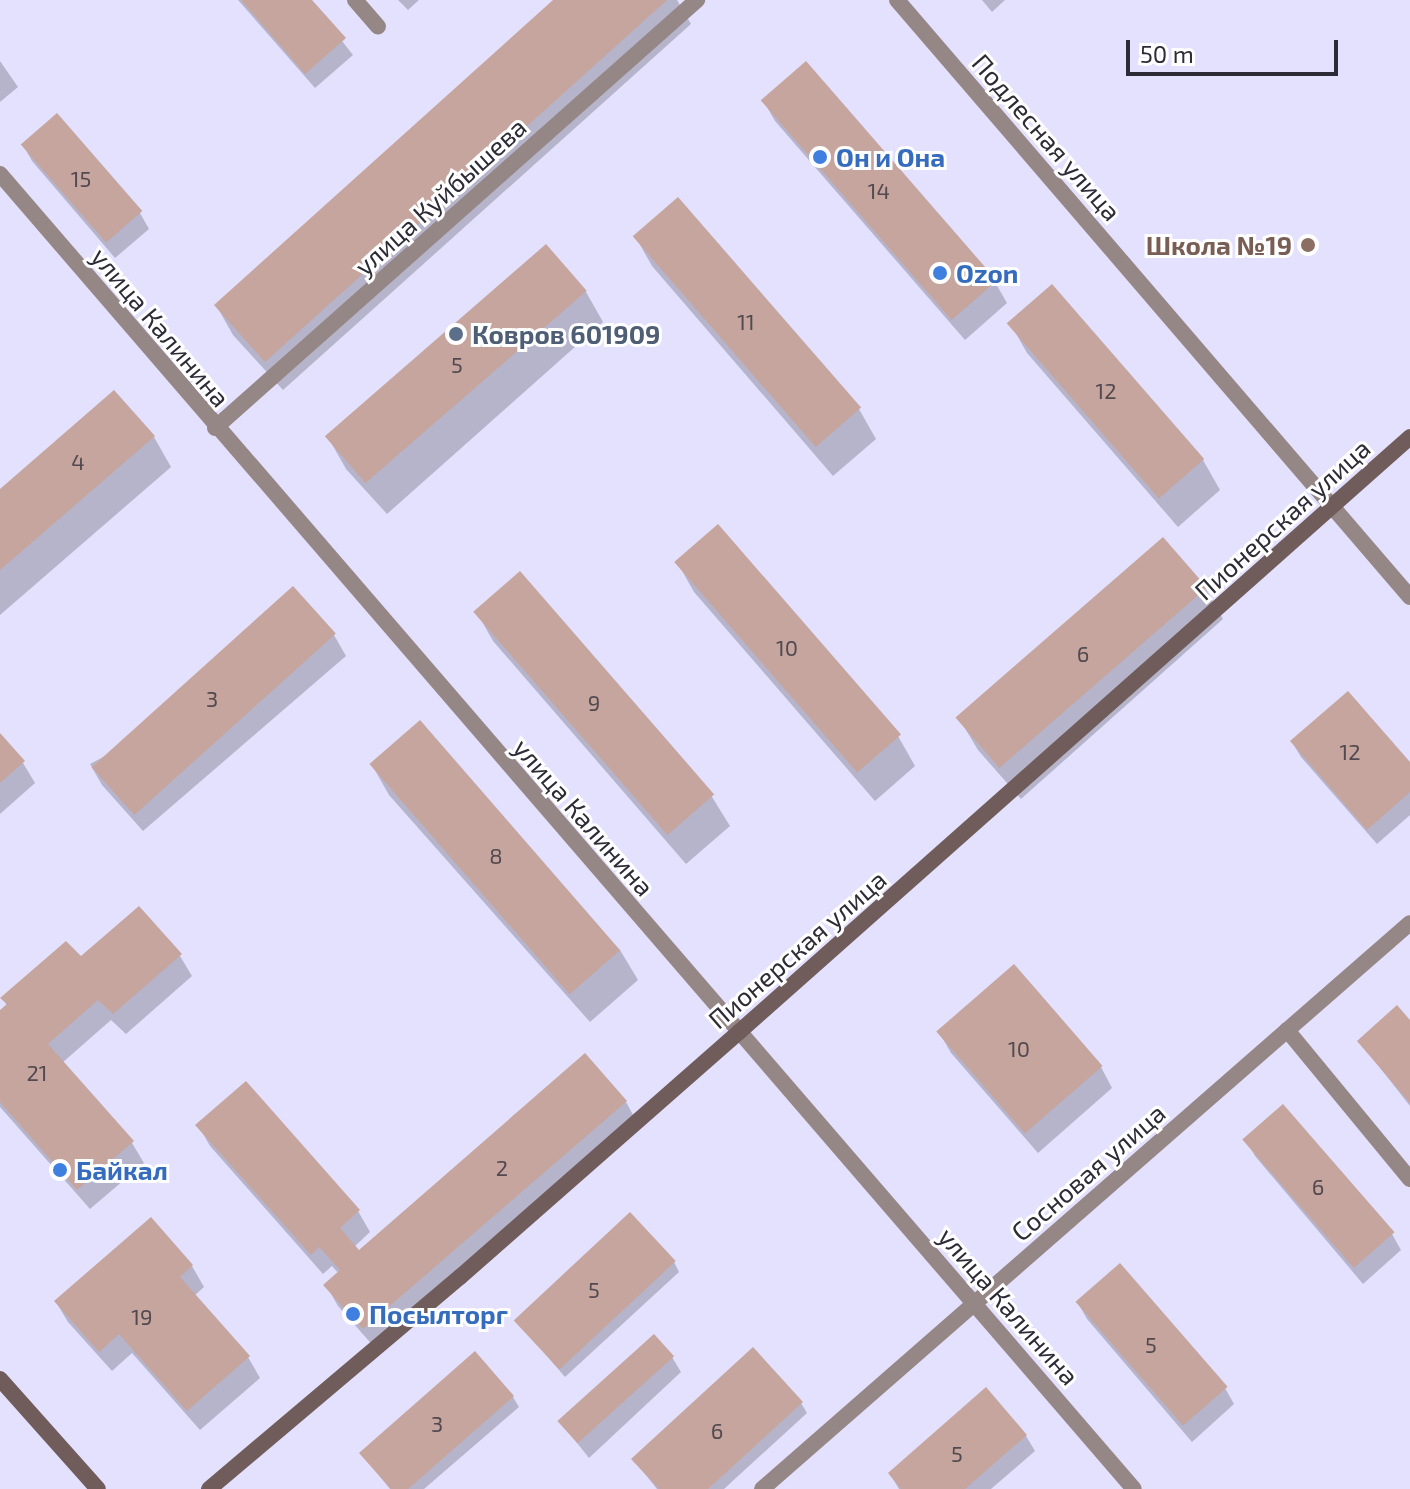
<!DOCTYPE html>
<html>
<head>
<meta charset="utf-8">
<style>
	body { margin:0 }
	#map { position:relative; width:1410px; height:1489px; overflow:hidden; background:#e4e1fe; font-family:"Exo 2",sans-serif }
	div>[style] { position:absolute }
	[style*='--x'] { left:calc(var(--x)*1px); top:calc(var(--y)*1px); width:calc(var(--w)*1px); rotate:calc(var(--a)*1deg) }
	.shadow>* { inset:0; background:#0003 }
	.building>* { inset:0; background:#c5a59d; transform-origin:0 0 }
	.street>* { height:16px; margin:-8px; padding:0 8px; transform-origin:8px; border-radius:8px; background:#968787 }
	.secondary>* { height:16px; margin:-8px; padding:0 8px; transform-origin:8px; border-radius:8px; background:#705c5b }
	.dots>* { width:22px; height:22px; translate:-50% -50%; box-sizing:border-box; border:4px solid #fff; border-radius:50% }
	span { translate:-50% -50%; white-space:nowrap; text-align:center; line-height:1.15; -webkit-text-stroke:6px #fff; paint-order:stroke }
	.number-label { font-size:22px; color:#524a50 }
	.number-label span { -webkit-text-stroke-width:0 }
	.street-label { font-size:26px; color:#2c2b36 }
	.shop-label { font-size:26px; color:#366cbe; font-weight:700 }
	.left { translate:0 -50%; text-align:left }
	.education-label { font-size:26px; color:#785e54; font-weight:700 }
	.right { translate:-100% -50%; text-align:right }
	.service-label { font-size:26px; color:#4e5e75; font-weight:700 }
	.scale { position:absolute; left:1126px; top:40px; width:212px; height:36px; box-sizing:border-box; border:4px solid #2c2b36; border-top:0; padding-left:10px; font-size:24px; line-height:28px; white-space:nowrap; color:#2c2b36; -webkit-text-stroke:6px #fff; paint-order:stroke }
</style>
</head>
<body>
<div id="map">
	<div class="shadow">
		<div style="clip-path:polygon(238px 0,310px 0,353px 55px,315px 88px)"></div>
		<div style="clip-path:polygon(398px 0,419px 0,408px 10px)"></div>
		<div style="clip-path:polygon(556px 0,677px 0,691px 24px,283px 390px,233px 335px,216px 305px)"></div>
		<div style="clip-path:polygon(982px 0,1005px 0,992px 12px)"></div>
		<div style="clip-path:polygon(0 61px,18px 87px,0 102px)"></div>
		<div style="clip-path:polygon(763px 100px,995px 282px,1007px 303px,965px 340px,775px 121px)"></div>
		<div style="clip-path:polygon(23px 145px,140px 213px,149px 229px,115px 258px,32px 161px)"></div>
		<div style="clip-path:polygon(678px 200px,859px 409px,876px 439px,833px 476px,652px 266px,635px 236px)"></div>
		<div style="clip-path:polygon(545px 247px,586px 292px,603px 322px,387px 514px,346px 469px,329px 439px)"></div>
		<div style="clip-path:polygon(1052px 286px,1203px 460px,1220px 490px,1178px 527px,1027px 353px,1010px 323px)"></div>
		<div style="clip-path:polygon(154px 437px,171px 467px,0 615px,0 492px)"></div>
		<div style="clip-path:polygon(677px 562px,898px 736px,915px 766px,875px 801px,694px 592px)"></div>
		<div style="clip-path:polygon(520px 574px,712px 797px,730px 826px,686px 864px,493px 641px,476px 611px)"></div>
		<div style="clip-path:polygon(1206px 589px,1223px 619px,1021px 799px,978px 750px,960px 720px)"></div>
		<div style="clip-path:polygon(334px 635px,346px 656px,143px 831px,102px 785px,90px 764px)"></div>
		<div style="clip-path:polygon(0 736px,23px 763px,35px 783px,0 814px)"></div>
		<div style="clip-path:polygon(1292px 742px,1410px 766px,1410px 815px,1377px 844px,1301px 757px)"></div>
		<div style="clip-path:polygon(372px 765px,620px 950px,638px 980px,590px 1022px,389px 795px)"></div>
		<div style="clip-path:polygon(180px 956px,192px 976px,126px 1034px,111px 1020px,62px 1063px,132px 1143px,144px 1163px,90px 1209px,0 1107px,0 1013px,7px 1006px,3px 999px,81px 959px)"></div>
		<div style="clip-path:polygon(1410px 1023px,1410px 1106px,1359px 1041px)"></div>
		<div style="clip-path:polygon(939px 1032px,1101px 1067px,1112px 1088px,1038px 1153px,951px 1053px)"></div>
		<div style="clip-path:polygon(246px 1084px,358px 1211px,370px 1232px,354px 1247px,359px 1252px,626px 1102px,637px 1122px,376px 1349px,338px 1306px,326px 1285px,339px 1274px,332px 1266px,323px 1274px,210px 1146px,198px 1125px)"></div>
		<div style="clip-path:polygon(1246px 1140px,1392px 1234px,1401px 1250px,1363px 1284px,1255px 1156px)"></div>
		<div style="clip-path:polygon(674px 1262px,679px 1272px,565px 1377px,516px 1320px)"></div>
		<div style="clip-path:polygon(192px 1266px,204px 1287px,194px 1296px,248px 1357px,260px 1378px,200px 1430px,132px 1353px,112px 1371px,68px 1322px,56px 1302px)"></div>
		<div style="clip-path:polygon(1078px 1303px,1225px 1388px,1234px 1404px,1192px 1442px,1087px 1319px)"></div>
		<div style="clip-path:polygon(672px 1357px,681px 1372px,589px 1458px,562px 1424px)"></div>
		<div style="clip-path:polygon(513px 1397px,519px 1407px,424px 1489px,390px 1489px,361px 1453px)"></div>
		<div style="clip-path:polygon(801px 1403px,807px 1413px,724px 1489px,657px 1489px,634px 1460px)"></div>
		<div style="clip-path:polygon(1026px 1436px,1035px 1451px,991px 1489px,899px 1489px,890px 1474px)"></div>
	</div>
	<div class="building">
		<div style="clip-path:polygon(241px 0,312px 0,346px 38px,305px 74px)"></div>
		<div style="clip-path:polygon(553px 0,667px 0,265px 362px,214px 305px)"></div>
		<div style="left:806px;top:61px;width:291px;height:60px;rotate:49deg"></div>
		<div style="left:57px;top:113px;width:130px;height:48px;rotate:49deg"></div>
		<div style="left:678px;top:197px;width:279px;height:60px;rotate:49deg"></div>
		<div style="left:546px;top:244px;width:62px;height:293px;rotate:49deg"></div>
		<div style="left:1052px;top:284px;width:232px;height:60px;rotate:49deg"></div>
		<div style="clip-path:polygon(114px 390px,155px 436px,0 570px,0 489px)"></div>
		<div style="left:718px;top:524px;width:279px;height:58px;rotate:49deg"></div>
		<div style="left:1163px;top:537px;width:67px;height:275px;rotate:49deg"></div>
		<div style="left:520px;top:571px;width:296px;height:62px;rotate:49deg"></div>
		<div style="left:293px;top:586px;width:64px;height:271px;rotate:48deg"></div>
		<div style="clip-path:polygon(1348px 691px,1410px 762px,1410px 792px,1367px 830px,1290px 741px)"></div>
		<div style="left:420px;top:720px;width:305px;height:67px;rotate:49deg"></div>
		<div style="clip-path:polygon(0 733px,25px 761px,0 783px)"></div>
		<div style="clip-path:polygon(139px 906px,182px 954px,113px 1014px,98px 1000px,48px 1044px,134px 1141px,77px 1190px,0 1102px,0 1010px,7px 1004px,0 998px,66px 941px,81px 956px)"></div>
		<div style="left:1014px;top:964px;width:135px;height:103px;rotate:49deg"></div>
		<div style="clip-path:polygon(1397px 1005px,1410px 1020px,1410px 1103px,1357px 1041px)"></div>
		<div style="clip-path:polygon(585px 1053px,627px 1101px,363px 1329px,323px 1285px,340px 1270px,319px 1247px,311px 1255px,195px 1125px,246px 1081px,360px 1210px,340px 1228px,359px 1250px)"></div>
		<div style="left:1283px;top:1104px;width:170px;height:54px;rotate:49deg"></div>
		<div style="left:630px;top:1212px;width:67px;height:159px;rotate:47deg"></div>
		<div style="clip-path:polygon(151px 1217px,193px 1265px,180px 1277px,250px 1356px,187px 1411px,119px 1334px,99px 1352px,54px 1301px)"></div>
		<div style="left:1120px;top:1263px;width:164px;height:59px;rotate:49deg"></div>
		<div style="left:654px;top:1334px;width:30px;height:130px;rotate:48deg"></div>
		<div style="clip-path:polygon(753px 1347px,803px 1402px,708px 1489px,659px 1489px,631px 1459px)"></div>
		<div style="clip-path:polygon(475px 1351px,514px 1396px,408px 1489px,391px 1489px,359px 1453px)"></div>
		<div style="clip-path:polygon(986px 1387px,1027px 1435px,965px 1489px,901px 1489px,888px 1473px)"></div>
	</div>
	<div class="street">
		<div style="--x:355;--y:0;--w:35;--a:49"></div>
		<div style="--x:897;--y:0;--w:787;--a:49.33"></div>
		<div style="--x:0;--y:174;--w:1736;--a:49.23"></div>
		<div style="--x:215;--y:428;--w:645;--a:-41.6"></div>
		<div style="--x:1287;--y:1030;--w:193;--a:50.5"></div>
		<div style="--x:762;--y:1489;--w:860;--a:-41.14"></div>
	</div>
	<div class="secondary">
		<div style="--x:0;--y:1379;--w:147;--a:48.3"></div>
		<div style="--x:209;--y:1489;--w:329;--a:-40.2"></div>
		<div style="--x:460;--y:1277;--w:371;--a:-41.3"></div>
		<div style="--x:739;--y:1032;--w:897;--a:-41.56"></div>
	</div>
	<div class="dots">
		<div style="left:820px;top:157px;background:#3f7fe0"></div>
		<div style="left:1308px;top:245px;background:#8d6e63"></div>
		<div style="left:940px;top:273px;background:#3f7fe0"></div>
		<div style="left:456px;top:334px;background:#5c6f8a"></div>
		<div style="left:60px;top:1170px;background:#3f7fe0"></div>
		<div style="left:353px;top:1314px;background:#3f7fe0"></div>
	</div>
	<div class="number-label">
		<span style="left:81px;top:179px">15</span>
		<span style="left:879px;top:191px">14</span>
		<span style="left:746px;top:322px">11</span>
		<span style="left:457px;top:365px">5</span>
		<span style="left:1106px;top:391px">12</span>
		<span style="left:78px;top:462px">4</span>
		<span style="left:787px;top:648px">10</span>
		<span style="left:1083px;top:654px">6</span>
		<span style="left:212px;top:699px">3</span>
		<span style="left:594px;top:703px">9</span>
		<span style="left:1350px;top:752px">12</span>
		<span style="left:496px;top:856px">8</span>
		<span style="left:1019px;top:1049px">10</span>
		<span style="left:37px;top:1073px">21</span>
		<span style="left:502px;top:1168px">2</span>
		<span style="left:1318px;top:1187px">6</span>
		<span style="left:594px;top:1290px">5</span>
		<span style="left:142px;top:1317px">19</span>
		<span style="left:1151px;top:1345px">5</span>
		<span style="left:437px;top:1424px">3</span>
		<span style="left:717px;top:1431px">6</span>
		<span style="left:957px;top:1454px">5</span>
	</div>
	<div class="street-label">
		<span style="left:1047px;top:137px;rotate:49deg">Подлесная улица</span>
		<span style="left:440px;top:196px;rotate:-42deg">улица Куйбышева</span>
		<span style="left:161px;top:327px;rotate:50deg">улица Калинина</span>
		<span style="left:1282px;top:519px;rotate:-42deg">Пионерская улица</span>
		<span style="left:584px;top:817px;rotate:49deg">улица Калинина</span>
		<span style="left:797px;top:949px;rotate:-41deg">Пионерская улица</span>
		<span style="left:1088px;top:1172px;rotate:-41deg">Сосновая улица</span>
		<span style="left:1009px;top:1306px;rotate:49deg">улица Калинина</span>
	</div>
	<div class="shop-label">
		<span class="left" style="left:836px;top:157px">Он и Она</span>
		<span class="left" style="left:956px;top:273px">Ozon</span>
		<span class="left" style="left:76px;top:1170px">Байкал</span>
		<span class="left" style="left:369px;top:1314px">Посылторг</span>
	</div>
	<div class="education-label">
		<span class="right" style="left:1292px;top:245px">Школа №19</span>
	</div>
	<div class="service-label">
		<span class="left" style="left:472px;top:334px">Ковров 601909</span>
	</div>
	<div class="scale">50 m</div>
</div>
</body>
</html>
